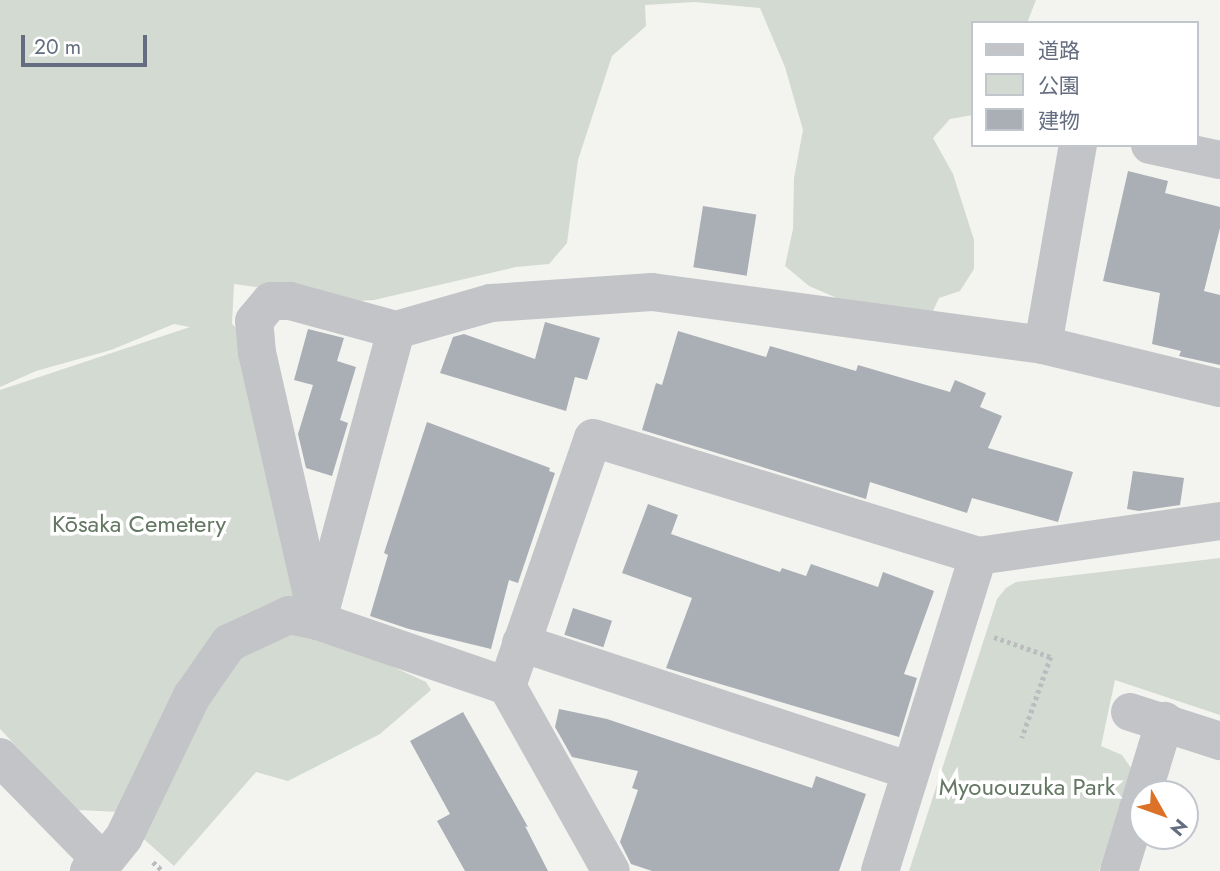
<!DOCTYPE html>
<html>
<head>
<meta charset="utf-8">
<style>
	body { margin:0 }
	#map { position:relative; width:1220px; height:871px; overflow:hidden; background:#f3f4f0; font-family:Jost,"Noto Sans JP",sans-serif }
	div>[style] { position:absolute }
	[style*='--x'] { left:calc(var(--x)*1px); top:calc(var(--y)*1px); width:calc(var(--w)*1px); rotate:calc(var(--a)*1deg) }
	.green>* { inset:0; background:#d3dad1 }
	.building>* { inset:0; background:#aaafb5; transform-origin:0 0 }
	.path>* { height:4.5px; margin-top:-2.25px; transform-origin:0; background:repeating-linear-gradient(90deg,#bbbcbf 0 3.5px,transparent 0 7px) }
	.minor>* { height:38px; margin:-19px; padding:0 19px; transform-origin:19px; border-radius:19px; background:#c2c4c8 }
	span { translate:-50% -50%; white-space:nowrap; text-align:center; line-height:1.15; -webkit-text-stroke:7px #fff; paint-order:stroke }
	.park-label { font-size:24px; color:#637762 }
	.legend { position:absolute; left:971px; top:21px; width:228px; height:126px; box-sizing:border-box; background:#fff; border:2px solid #c1c5cc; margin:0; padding:9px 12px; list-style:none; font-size:21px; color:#646e80 }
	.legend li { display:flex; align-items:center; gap:14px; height:35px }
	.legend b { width:35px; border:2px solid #c1c5cc }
	.north { position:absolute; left:1129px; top:780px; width:70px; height:70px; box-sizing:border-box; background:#fff; border:2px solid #c1c5cc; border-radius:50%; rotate:130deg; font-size:19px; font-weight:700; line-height:28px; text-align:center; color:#646e80 }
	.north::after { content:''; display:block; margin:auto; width:24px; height:32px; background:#dc7227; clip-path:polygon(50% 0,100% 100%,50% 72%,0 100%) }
	.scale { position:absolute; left:21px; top:35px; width:126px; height:32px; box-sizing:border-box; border:4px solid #646e80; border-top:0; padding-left:9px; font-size:21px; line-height:24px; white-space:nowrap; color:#646e80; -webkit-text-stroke:5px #fff; paint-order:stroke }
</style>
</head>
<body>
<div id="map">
	<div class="green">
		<div style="clip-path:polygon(0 0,1036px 0,1027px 23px,973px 23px,973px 115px,950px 119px,933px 138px,953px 174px,974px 240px,974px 269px,960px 291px,939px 298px,933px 311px,844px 301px,809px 286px,785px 266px,793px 229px,794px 178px,803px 130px,785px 67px,760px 8px,694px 2px,645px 5px,646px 26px,612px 56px,578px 160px,567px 243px,549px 264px,516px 267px,374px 300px,328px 303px,291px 292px,234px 284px,232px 324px,239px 330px,298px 599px,249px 621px,120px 812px,77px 810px,0 729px,0 390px,190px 327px,174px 324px,111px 350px,36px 371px,0 387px)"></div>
		<div style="clip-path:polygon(1220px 558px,1220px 715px,1115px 680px,1101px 746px,1122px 755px,1131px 768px,1099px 871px,909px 871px,997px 599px,1006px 588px,1016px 582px)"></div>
		<div style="clip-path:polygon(286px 629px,339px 642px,426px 682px,431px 690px,380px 734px,288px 781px,256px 772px,174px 866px,137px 833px,232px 650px)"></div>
	</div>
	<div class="building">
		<div style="clip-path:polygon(1128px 171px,1168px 181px,1165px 193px,1220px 207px,1220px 228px,1204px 291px,1220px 295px,1220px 365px,1179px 356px,1181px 351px,1152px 344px,1160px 293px,1103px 281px)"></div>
		<div style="left:703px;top:206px;width:54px;height:62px;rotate:9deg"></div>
		<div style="clip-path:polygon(545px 322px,600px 338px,587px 380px,575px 377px,566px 411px,440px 373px,453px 337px,464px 334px,535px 359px)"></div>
		<div style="clip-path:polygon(308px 329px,344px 338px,337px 361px,356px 367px,340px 420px,348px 423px,332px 476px,306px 468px,298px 434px,313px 385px,294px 380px)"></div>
		<div style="clip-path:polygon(678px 331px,766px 357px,770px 346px,856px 371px,858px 365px,950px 392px,955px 380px,986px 393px,980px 407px,1002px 416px,988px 448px,1073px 472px,1058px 522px,972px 498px,967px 513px,870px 482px,866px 499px,642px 430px,656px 383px,662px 385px)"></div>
		<div style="clip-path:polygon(427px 422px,550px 468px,549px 471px,555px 473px,518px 583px,509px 580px,491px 649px,409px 629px,370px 616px,388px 555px,384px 553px)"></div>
		<div style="clip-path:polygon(1133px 471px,1184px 478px,1180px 505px,1139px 511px,1127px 509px)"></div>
		<div style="clip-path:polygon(648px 504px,678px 515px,671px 534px,780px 572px,782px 568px,806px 576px,811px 564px,878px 587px,883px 572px,934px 591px,904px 674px,917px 678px,899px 737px,666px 668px,692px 598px,622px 573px)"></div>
		<div style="left:573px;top:608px;width:41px;height:28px;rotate:18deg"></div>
		<div style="clip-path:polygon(559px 709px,607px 719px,812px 788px,816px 776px,866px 794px,839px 871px,652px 871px,631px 864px,620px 842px,638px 790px,632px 788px,638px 771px,572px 757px,555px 727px)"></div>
		<div style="clip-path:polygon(463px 712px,528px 827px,525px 826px,548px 871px,465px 871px,437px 821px,450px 814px,410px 741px)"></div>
	</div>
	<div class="path">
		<div style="--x:994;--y:637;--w:60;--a:19.3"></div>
		<div style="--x:1051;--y:657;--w:86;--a:109.7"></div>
		<div style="--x:153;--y:862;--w:13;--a:42"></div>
	</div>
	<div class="minor">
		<div style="--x:1150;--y:145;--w:72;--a:12.1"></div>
		<div style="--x:1043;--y:345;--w:203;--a:-80.1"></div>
		<div style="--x:319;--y:616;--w:296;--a:-74.9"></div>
		<div style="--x:318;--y:621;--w:275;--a:-102.8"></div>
		<div style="--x:257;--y:353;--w:32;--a:-95"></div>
		<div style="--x:254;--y:321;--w:26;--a:-50"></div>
		<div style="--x:271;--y:301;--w:19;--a:0"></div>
		<div style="--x:290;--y:301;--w:110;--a:15.3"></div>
		<div style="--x:396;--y:330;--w:99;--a:-15.9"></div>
		<div style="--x:491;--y:303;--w:161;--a:-3.9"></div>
		<div style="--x:652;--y:292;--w:395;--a:7.7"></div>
		<div style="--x:1043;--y:345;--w:182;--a:13.7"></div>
		<div style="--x:521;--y:643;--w:410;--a:18.2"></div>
		<div style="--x:507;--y:686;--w:262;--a:-70.9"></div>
		<div style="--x:593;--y:438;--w:403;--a:17"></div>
		<div style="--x:978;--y:556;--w:245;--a:-8.2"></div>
		<div style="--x:1130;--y:712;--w:95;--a:17.9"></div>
		<div style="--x:0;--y:757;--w:130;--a:45.6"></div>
		<div style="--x:91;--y:850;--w:19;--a:65"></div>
		<div style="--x:99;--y:867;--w:11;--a:158"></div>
		<div style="--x:97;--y:871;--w:43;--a:-51.5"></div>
		<div style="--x:124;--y:837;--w:157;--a:-64.3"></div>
		<div style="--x:192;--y:696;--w:65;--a:-55.1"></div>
		<div style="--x:229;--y:643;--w:66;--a:-25"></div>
		<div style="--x:289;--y:615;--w:30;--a:12"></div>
		<div style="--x:318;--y:621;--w:200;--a:19"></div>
		<div style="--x:507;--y:686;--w:212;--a:60.7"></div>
		<div style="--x:880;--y:871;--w:330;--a:-72.7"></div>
		<div style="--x:1119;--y:871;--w:157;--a:-73"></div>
	</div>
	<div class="park-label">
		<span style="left:139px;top:524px">Kōsaka Cemetery</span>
		<span style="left:1027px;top:787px">Myououzuka Park</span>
	</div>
	<ul class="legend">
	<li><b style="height:9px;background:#c2c4c8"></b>道路</li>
	<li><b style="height:19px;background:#d3dad1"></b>公園</li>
	<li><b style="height:19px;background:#aaafb5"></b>建物</li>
	</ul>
	<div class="north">N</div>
	<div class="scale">20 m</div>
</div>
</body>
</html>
